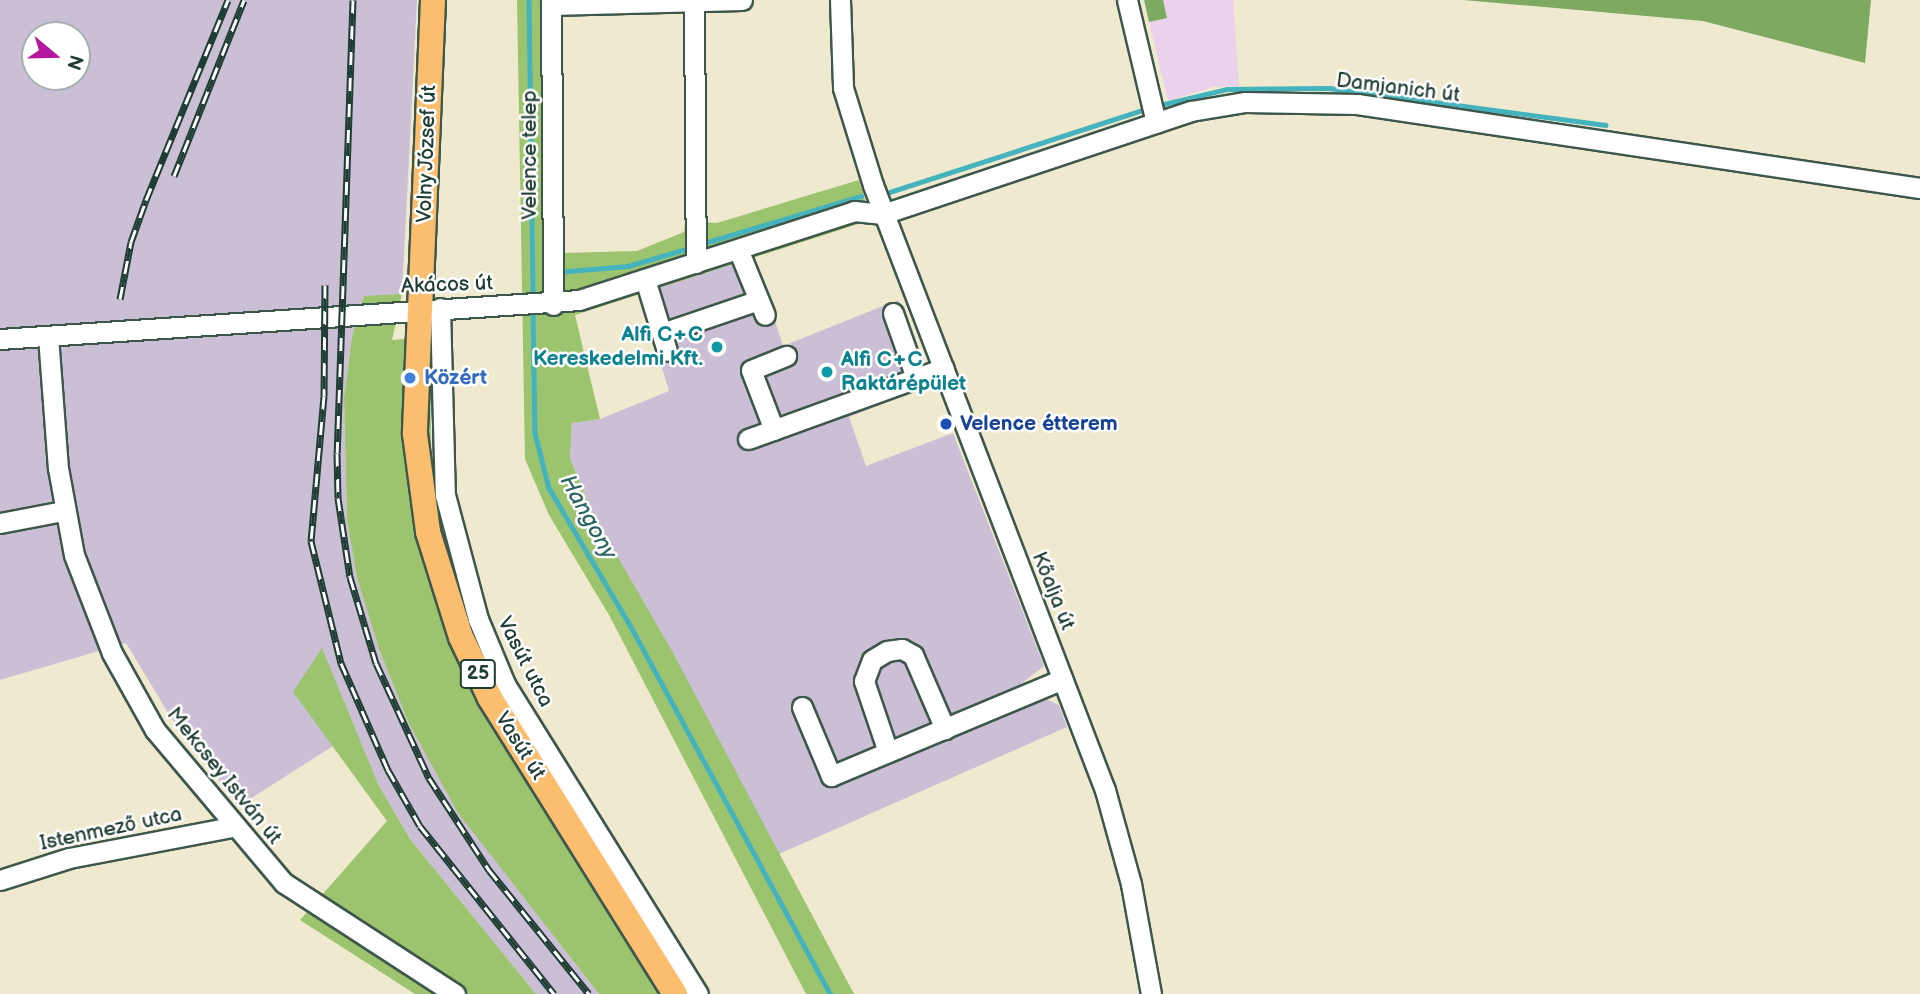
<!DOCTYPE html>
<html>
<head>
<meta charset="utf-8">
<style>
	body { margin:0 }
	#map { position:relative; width:1920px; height:994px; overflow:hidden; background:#efe9cf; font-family:"Balsamiq Sans",sans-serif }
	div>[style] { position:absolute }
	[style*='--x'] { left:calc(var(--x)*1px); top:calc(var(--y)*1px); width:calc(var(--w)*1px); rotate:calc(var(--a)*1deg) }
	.built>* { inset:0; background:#ebd1ec }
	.industrial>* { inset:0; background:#cbbfd6 }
	.green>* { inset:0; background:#9cc36e }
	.forest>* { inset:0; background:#7da961 }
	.stream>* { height:4.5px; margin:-2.25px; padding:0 2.25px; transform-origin:2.25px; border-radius:2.25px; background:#44b3be }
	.roads { filter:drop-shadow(2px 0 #3e574b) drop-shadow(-2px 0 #3e574b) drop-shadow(0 2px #3e574b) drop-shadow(0 -2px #3e574b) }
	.minor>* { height:19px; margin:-9.5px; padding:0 9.5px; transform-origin:9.5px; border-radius:9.5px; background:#fff }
	.major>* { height:24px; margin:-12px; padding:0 12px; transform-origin:12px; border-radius:12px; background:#fbbe6e }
	.rail>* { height:7px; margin-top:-3.5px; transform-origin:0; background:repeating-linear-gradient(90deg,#fff 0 13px,#1f3d34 0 26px); box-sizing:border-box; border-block:2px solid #1f3d34 }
	.dots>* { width:19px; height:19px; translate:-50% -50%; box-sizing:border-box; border:4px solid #fff; border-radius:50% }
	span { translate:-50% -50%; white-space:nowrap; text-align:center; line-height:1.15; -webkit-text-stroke:5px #fff; paint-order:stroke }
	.shield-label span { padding:2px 5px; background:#fff; border:2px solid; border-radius:5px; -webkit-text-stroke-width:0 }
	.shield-label { font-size:19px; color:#1f3d34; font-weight:700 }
	.street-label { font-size:21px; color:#1f3d34 }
	.culture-label { font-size:21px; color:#0d838f; font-weight:700 }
	.right { translate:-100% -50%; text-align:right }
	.left { translate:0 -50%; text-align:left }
	.shop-label { font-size:21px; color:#366cbe; font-weight:700 }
	.transit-label { font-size:21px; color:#164399; font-weight:700 }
	.water-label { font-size:23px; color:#2c6664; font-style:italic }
	.north { position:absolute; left:21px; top:21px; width:70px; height:70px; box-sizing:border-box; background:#fff; border:2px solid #a5b1ae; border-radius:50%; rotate:109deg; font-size:19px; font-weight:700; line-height:28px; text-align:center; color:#1f3d34 }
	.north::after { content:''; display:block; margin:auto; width:24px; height:32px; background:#b5179e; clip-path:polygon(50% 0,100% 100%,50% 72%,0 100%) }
</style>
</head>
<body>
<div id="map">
	<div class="built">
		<div style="clip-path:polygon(1163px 0,1233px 0,1239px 86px,1213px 87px,1168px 101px,1149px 22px,1167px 18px)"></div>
	</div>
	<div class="industrial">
		<div style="clip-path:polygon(evenodd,0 0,417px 0,402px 294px,364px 297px,352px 336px,344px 398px,347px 520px,357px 578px,379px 649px,408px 722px,458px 812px,599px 994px,536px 994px,410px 839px,378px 784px,293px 692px,333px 746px,239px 806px,170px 716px,126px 643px,0 680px,0 0,35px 35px,77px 35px,77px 77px,35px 77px,35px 35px)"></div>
		<div style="clip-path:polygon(754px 256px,783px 346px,898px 300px,931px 385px,849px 417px,866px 466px,953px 433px,1044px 666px,1021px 684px,1028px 705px,1046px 699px,1059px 705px,1067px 727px,779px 854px,593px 514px,570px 458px,572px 423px,600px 419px,669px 391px,639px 293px)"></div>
	</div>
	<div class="green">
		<div style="clip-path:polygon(517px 0,558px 0,562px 253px,637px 251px,684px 232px,685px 221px,717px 223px,859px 180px,871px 220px,575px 315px,600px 419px,572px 423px,570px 458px,593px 514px,673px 653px,854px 994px,806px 994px,609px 615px,549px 515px,525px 459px)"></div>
		<div style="clip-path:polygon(402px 294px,392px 340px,430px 337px,431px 454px,437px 511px,461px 613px,490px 681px,684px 994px,599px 994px,458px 813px,408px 722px,379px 649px,357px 578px,347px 520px,344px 398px,352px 336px,364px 296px)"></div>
		<div style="clip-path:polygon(322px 648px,378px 784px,410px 839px,536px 994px,415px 994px,300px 920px,387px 821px,293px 692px)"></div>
	</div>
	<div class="forest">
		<div style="clip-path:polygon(1144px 0,1163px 0,1167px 18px,1149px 22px)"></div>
		<div style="clip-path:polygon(1463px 0,1871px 0,1865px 63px,1703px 21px)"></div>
	</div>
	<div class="stream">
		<div style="--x:529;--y:0;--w:297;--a:89.2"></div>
		<div style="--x:1156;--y:106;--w:73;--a:-13.5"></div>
		<div style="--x:1227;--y:89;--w:102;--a:-0.6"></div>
		<div style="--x:1329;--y:88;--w:279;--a:7.6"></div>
		<div style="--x:890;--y:192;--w:271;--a:-18"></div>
		<div style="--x:701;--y:244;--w:167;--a:-16.7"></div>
		<div style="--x:557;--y:272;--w:71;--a:-4.8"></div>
		<div style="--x:628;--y:266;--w:64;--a:-16.4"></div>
		<div style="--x:533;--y:309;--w:124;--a:89.1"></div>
		<div style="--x:535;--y:433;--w:57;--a:75.7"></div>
		<div style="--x:549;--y:488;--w:159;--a:59.4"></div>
		<div style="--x:630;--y:625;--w:420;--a:61.5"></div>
	</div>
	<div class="roads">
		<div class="minor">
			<div style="--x:551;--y:0;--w:305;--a:89.6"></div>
			<div style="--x:694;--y:0;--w:263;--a:89.6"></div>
			<div style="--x:840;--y:0;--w:88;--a:88"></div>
			<div style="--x:843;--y:88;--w:102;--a:72.8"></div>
			<div style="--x:873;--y:185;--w:648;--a:69.02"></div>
			<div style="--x:1105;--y:790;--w:98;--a:74.5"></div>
			<div style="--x:1131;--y:884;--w:112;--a:79.7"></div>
			<div style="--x:1127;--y:0;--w:126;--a:76.7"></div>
			<div style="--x:551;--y:5;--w:191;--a:-1.5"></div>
			<div style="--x:738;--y:249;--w:71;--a:67.8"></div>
			<div style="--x:645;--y:279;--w:75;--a:73"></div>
			<div style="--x:440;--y:308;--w:187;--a:88.5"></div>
			<div style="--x:445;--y:495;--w:128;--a:75.1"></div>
			<div style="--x:478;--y:619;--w:70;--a:67.4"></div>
			<div style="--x:505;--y:684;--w:365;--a:58.1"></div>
			<div style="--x:893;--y:313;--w:69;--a:70.5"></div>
			<div style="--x:662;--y:333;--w:102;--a:-18.8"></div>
			<div style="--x:48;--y:336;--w:132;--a:85.7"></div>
			<div style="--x:58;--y:468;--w:88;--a:79.6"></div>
			<div style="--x:74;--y:555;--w:105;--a:68.8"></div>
			<div style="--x:112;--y:653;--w:88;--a:60.8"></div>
			<div style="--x:155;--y:730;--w:200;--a:49.9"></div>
			<div style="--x:284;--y:883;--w:204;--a:33"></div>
			<div style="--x:0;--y:339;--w:580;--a:-3.85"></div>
			<div style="--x:579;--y:300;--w:289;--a:-17.9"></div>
			<div style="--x:854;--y:211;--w:29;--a:6"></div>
			<div style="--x:883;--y:214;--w:325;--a:-18.5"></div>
			<div style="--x:1191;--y:111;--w:55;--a:-9.5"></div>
			<div style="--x:1245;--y:102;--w:112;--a:1"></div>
			<div style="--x:1357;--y:104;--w:569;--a:8.49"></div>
			<div style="--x:774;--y:430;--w:64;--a:-111"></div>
			<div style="--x:751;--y:370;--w:38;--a:-22"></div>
			<div style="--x:748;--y:439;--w:208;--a:-19.9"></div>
			<div style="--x:0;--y:523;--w:64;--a:-10.8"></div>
			<div style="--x:802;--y:707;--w:75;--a:67.2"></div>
			<div style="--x:831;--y:776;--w:251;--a:-22.7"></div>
			<div style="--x:888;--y:752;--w:75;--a:-108.7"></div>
			<div style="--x:864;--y:681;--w:22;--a:-69"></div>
			<div style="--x:872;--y:660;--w:17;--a:-31"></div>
			<div style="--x:887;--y:651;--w:15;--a:-8"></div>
			<div style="--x:902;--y:649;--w:13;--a:29"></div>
			<div style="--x:913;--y:655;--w:81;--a:66.6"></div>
			<div style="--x:0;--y:880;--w:72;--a:-17.7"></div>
			<div style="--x:69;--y:858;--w:166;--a:-10.8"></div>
		</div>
		<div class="major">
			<div style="--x:433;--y:0;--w:434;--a:92.4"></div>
			<div style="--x:415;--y:434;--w:99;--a:82.4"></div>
			<div style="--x:428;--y:532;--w:110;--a:72.6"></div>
			<div style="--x:461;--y:637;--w:68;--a:64.6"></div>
			<div style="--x:490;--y:698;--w:349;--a:58"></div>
		</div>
	</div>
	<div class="rail">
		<div style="--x:353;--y:0;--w:453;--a:92"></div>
		<div style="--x:337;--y:453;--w:45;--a:88.7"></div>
		<div style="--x:338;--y:498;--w:80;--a:81.4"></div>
		<div style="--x:350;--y:577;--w:90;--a:73.2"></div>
		<div style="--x:376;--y:663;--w:127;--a:65.3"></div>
		<div style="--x:429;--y:778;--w:110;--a:56.9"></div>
		<div style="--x:489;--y:870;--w:159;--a:51.1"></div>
		<div style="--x:174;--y:176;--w:189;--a:-68.3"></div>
		<div style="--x:325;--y:285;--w:111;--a:90.5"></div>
		<div style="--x:324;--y:396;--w:146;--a:95.1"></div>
		<div style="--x:311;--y:541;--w:126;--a:76.2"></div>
		<div style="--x:341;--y:663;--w:117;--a:66.3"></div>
		<div style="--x:388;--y:770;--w:64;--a:60.3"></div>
		<div style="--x:420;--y:826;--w:215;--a:51.4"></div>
		<div style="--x:120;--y:299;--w:58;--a:-79.1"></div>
		<div style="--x:131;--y:242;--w:45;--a:-70.3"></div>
		<div style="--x:146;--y:200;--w:216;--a:-67.7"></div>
	</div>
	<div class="dots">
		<div style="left:717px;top:347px;background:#0f9aa8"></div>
		<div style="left:827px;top:372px;background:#0f9aa8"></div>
		<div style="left:410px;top:378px;background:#3f7fe0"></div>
		<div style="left:946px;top:424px;background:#1a4fb4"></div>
	</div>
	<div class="shield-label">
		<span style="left:478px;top:674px">25</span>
	</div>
	<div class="street-label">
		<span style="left:1398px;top:88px;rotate:7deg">Damjanich út</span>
		<span style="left:427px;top:154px;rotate:-88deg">Volny József út</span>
		<span style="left:530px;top:155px;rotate:-90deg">Velence telep</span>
		<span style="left:447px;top:285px;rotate:-2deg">Akácos út</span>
		<span style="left:1053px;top:591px;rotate:68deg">Kőalja út</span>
		<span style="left:525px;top:662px;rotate:63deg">Vasút utca</span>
		<span style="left:520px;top:746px;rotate:58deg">Vasút út</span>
		<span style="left:224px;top:776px;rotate:51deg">Mekcsey István út</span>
		<span style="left:111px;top:829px;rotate:-12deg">Istenmező utca</span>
	</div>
	<div class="culture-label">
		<span class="right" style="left:703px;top:347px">Alfi C+C<br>Kereskedelmi Kft.</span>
		<span class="left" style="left:841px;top:372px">Alfi C+C<br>Raktárépület</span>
	</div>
	<div class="shop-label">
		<span class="left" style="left:424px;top:378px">Közért</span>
	</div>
	<div class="transit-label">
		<span class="left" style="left:960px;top:424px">Velence étterem</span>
	</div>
	<div class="water-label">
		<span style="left:588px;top:517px;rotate:61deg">Hangony</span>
	</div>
	<div class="north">N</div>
</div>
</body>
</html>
